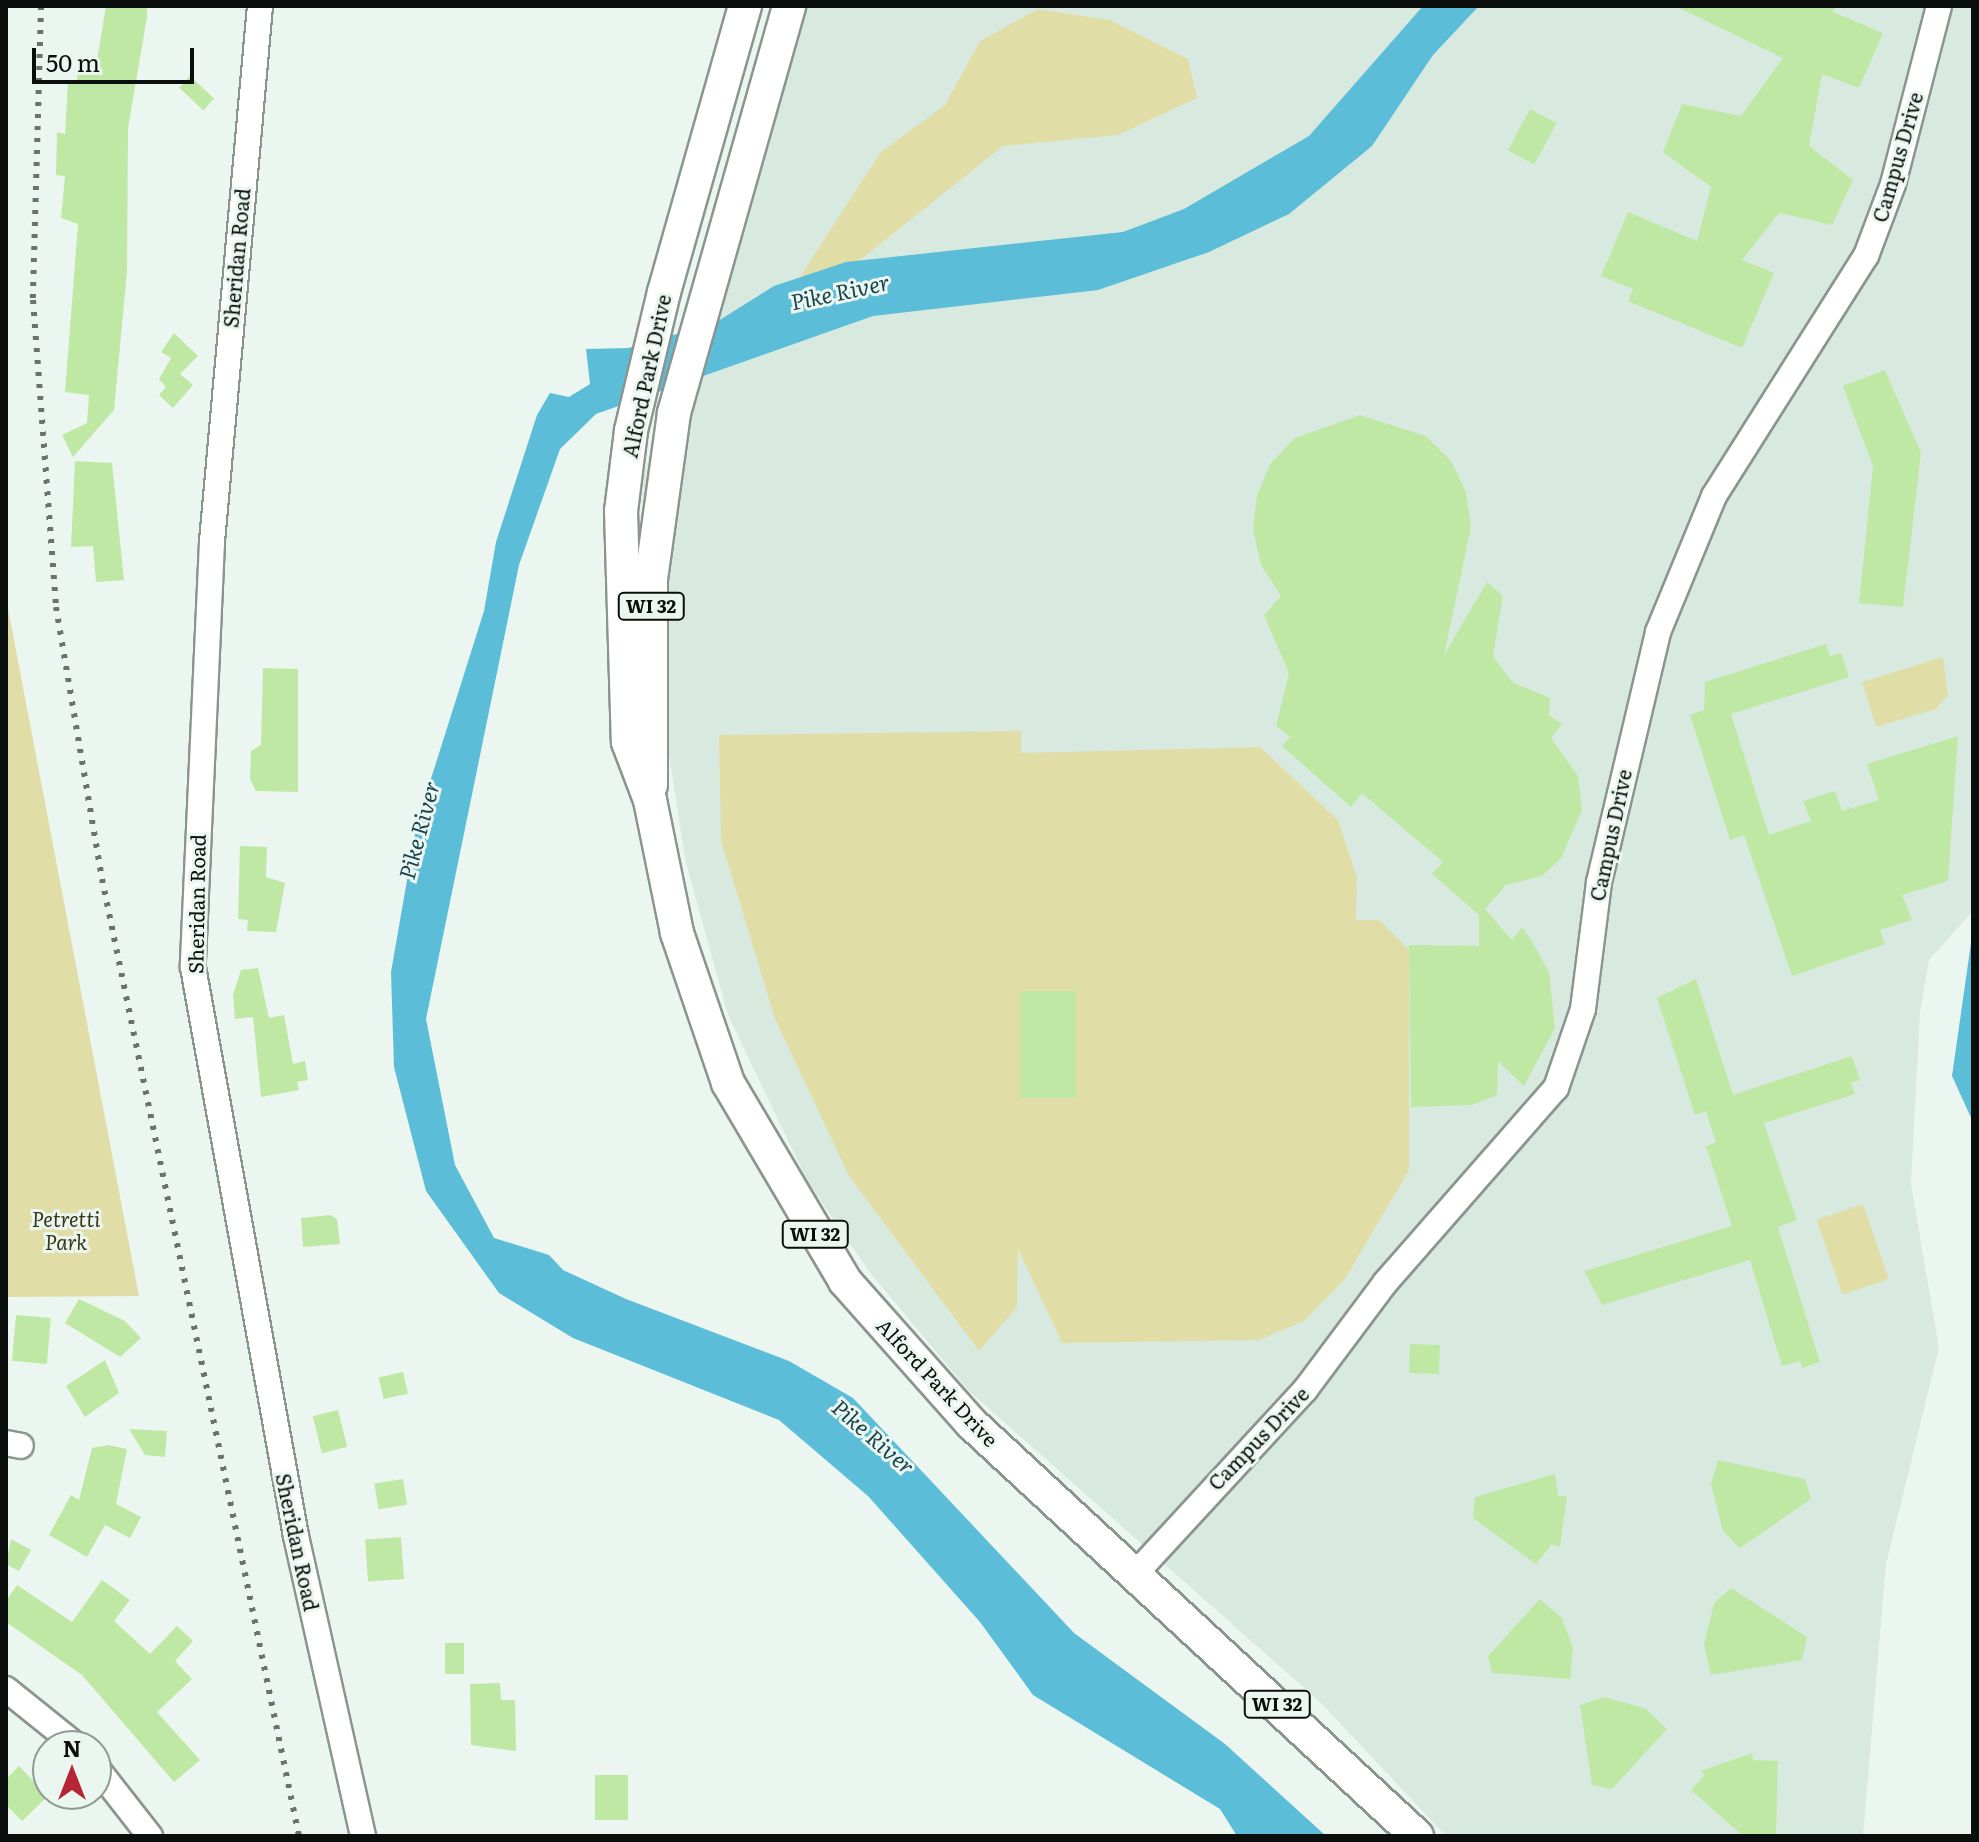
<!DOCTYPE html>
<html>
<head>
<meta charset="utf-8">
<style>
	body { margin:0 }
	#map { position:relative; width:1979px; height:1842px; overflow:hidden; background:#ebf6f0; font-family:Literata,serif }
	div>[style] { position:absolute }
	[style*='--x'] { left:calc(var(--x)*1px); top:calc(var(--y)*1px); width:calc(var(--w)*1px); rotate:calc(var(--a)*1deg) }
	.built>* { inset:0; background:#d8eae0 }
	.green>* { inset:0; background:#e0dea6; transform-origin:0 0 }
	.water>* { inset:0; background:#5bbdd7 }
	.building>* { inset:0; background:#bfe8a5; transform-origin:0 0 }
	.roads { filter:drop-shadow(2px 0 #8b958f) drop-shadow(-2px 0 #8b958f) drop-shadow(0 2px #8b958f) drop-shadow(0 -2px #8b958f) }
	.minor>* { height:24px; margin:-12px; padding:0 12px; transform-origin:12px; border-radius:12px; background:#fff }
	.major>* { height:32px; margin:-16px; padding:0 16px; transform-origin:16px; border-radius:16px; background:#fff }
	.rail>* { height:6px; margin-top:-3px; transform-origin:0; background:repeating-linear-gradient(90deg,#6a716e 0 4px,transparent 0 12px) }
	span { translate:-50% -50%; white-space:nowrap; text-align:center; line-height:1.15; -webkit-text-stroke:6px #ebf6f0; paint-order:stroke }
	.shield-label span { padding:2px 6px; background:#ebf6f0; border:2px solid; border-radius:6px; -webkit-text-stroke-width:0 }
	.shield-label { font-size:18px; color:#0a0e0c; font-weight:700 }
	.street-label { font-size:20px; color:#0a0e0c }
	.park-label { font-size:20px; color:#373513; font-style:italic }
	.water-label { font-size:22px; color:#184450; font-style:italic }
	.frame { position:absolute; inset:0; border:8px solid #0a0e0c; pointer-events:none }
	.north { position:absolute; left:32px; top:1730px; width:80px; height:80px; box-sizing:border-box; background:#ebf6f0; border:2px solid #919995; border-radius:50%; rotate:0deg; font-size:22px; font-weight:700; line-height:32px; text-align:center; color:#0a0e0c }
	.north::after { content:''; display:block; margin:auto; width:28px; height:36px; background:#b72635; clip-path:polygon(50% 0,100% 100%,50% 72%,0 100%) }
	.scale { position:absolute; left:32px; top:48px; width:162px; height:36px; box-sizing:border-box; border:4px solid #0a0e0c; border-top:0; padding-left:10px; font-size:24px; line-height:28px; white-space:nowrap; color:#0a0e0c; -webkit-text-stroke:6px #ebf6f0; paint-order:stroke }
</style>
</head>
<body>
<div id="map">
	<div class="built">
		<div style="clip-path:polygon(770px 6px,1973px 6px,1973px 911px,1929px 960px,1920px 1012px,1911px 1184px,1939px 1348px,1886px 1564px,1863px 1836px,1446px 1836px,1321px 1703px,968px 1390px,868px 1270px,808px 1182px,728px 1015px,686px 863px,638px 560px,644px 476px)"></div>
	</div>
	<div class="green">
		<div style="clip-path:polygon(1038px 9px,1110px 20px,1188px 59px,1197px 98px,1118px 135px,1003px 146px,860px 260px,800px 277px,880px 153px,945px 105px,980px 41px)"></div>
		<div style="clip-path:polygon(6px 598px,139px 1296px,6px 1297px)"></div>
		<div style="clip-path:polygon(1943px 657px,1948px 695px,1936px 709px,1876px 727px,1862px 682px)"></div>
		<div style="clip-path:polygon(1021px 731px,1021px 753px,1260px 747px,1338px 820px,1357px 878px,1356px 920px,1379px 920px,1409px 950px,1409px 1170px,1345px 1279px,1304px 1321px,1259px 1340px,1062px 1343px,1018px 1249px,1017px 1307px,979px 1351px,849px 1176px,775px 1019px,721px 841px,719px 735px)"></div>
		<div style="left:1863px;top:1204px;width:79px;height:49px;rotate:71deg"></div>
	</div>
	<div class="water">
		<div style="clip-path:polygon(1423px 6px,1479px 6px,1433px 55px,1372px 146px,1289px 214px,1209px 252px,1098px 290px,873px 316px,596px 414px,560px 449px,519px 565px,426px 1019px,455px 1165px,494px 1238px,549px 1255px,563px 1270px,626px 1299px,789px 1361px,853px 1398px,1074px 1633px,1225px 1744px,1326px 1836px,1237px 1836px,1220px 1809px,1033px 1695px,980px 1622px,868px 1496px,779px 1420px,573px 1338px,499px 1293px,426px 1191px,394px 1067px,391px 972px,417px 823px,484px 611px,496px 542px,537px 415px,550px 393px,569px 397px,590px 384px,586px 349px,628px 348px,715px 323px,774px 286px,846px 262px,1123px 232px,1184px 209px,1309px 136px)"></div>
		<div style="clip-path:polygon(1973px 929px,1973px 1122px,1952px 1076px)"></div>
	</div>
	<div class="building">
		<div style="clip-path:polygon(106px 6px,147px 6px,147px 17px,128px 128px,127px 272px,114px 410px,73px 457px,62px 435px,87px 423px,89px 395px,65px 392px,78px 224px,61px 218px,65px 176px,56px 175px,57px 132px,65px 134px,68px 80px,77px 80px,78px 59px,97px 60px)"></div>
		<div style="clip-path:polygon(1675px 6px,1836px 6px,1833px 12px,1883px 33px,1859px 88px,1822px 74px,1809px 146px,1853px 180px,1832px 225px,1779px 213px,1742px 260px,1774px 273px,1742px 348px,1628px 301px,1633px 289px,1601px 276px,1628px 212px,1697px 241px,1711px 187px,1663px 152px,1682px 104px,1741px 116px,1783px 58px)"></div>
		<div style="left:190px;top:76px;width:33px;height:16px;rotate:43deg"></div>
		<div style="left:1530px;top:109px;width:30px;height:47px;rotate:28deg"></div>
		<div style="clip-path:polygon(174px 333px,198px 356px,180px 374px,193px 385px,173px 408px,159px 395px,166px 387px,159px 379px,171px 358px,161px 352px)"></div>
		<div style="clip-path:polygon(1885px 370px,1921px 453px,1903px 607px,1859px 603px,1873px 466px,1843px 386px)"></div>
		<div style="clip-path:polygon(1360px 415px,1426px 436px,1451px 461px,1466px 492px,1471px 527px,1444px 655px,1487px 582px,1503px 596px,1493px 656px,1512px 682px,1550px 698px,1549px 715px,1562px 724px,1551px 738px,1578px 776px,1582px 810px,1561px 858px,1542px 876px,1506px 885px,1485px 909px,1512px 940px,1522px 927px,1530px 938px,1549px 972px,1555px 1028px,1524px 1086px,1498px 1061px,1497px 1095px,1472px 1105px,1411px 1107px,1409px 945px,1479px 946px,1479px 915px,1432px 874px,1443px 862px,1362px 793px,1351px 807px,1282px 746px,1290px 737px,1276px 726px,1289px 673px,1264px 615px,1281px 596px,1261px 565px,1253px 529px,1257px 495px,1271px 463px,1295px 438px)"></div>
		<div style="clip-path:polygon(75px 461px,112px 463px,124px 580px,96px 582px,93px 546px,71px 547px)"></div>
		<div style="clip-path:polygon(1826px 644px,1830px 656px,1841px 653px,1849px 677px,1731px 714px,1769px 835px,1811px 821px,1803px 801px,1835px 791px,1842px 811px,1879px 800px,1867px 764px,1958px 736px,1948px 881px,1902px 895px,1912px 920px,1880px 930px,1885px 944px,1792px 976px,1744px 835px,1730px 840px,1690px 715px,1704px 710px,1705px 682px)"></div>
		<div style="clip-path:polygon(263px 668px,298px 669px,298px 792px,256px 791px,250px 779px,251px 751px,261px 745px)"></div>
		<div style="clip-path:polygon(240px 846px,267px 847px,266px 877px,285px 883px,276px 932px,247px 931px,248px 920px,238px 919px)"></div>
		<div style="clip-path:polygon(258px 968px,269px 1018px,284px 1015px,293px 1064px,305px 1061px,308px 1080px,297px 1082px,299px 1090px,261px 1097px,253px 1017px,235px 1019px,233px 995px,241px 970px)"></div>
		<div style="clip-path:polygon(1696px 979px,1733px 1095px,1852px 1056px,1860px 1080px,1851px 1083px,1855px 1094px,1764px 1123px,1797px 1220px,1778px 1227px,1820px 1362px,1802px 1368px,1800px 1361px,1782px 1366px,1750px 1260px,1602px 1305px,1584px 1271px,1732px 1226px,1706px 1146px,1716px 1143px,1706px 1111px,1695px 1115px,1657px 998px)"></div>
		<div style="left:1021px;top:991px;width:55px;height:107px"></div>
		<div style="clip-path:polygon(330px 1215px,337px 1219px,340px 1244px,303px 1247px,301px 1218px)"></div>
		<div style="clip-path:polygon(79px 1299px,125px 1321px,141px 1338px,120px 1357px,65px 1323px)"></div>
		<div style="left:16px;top:1315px;width:35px;height:46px;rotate:5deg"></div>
		<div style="left:1410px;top:1344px;width:30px;height:29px;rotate:2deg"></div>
		<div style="clip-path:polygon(105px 1360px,119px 1393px,85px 1417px,66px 1386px)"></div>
		<div style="left:403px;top:1372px;width:22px;height:25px;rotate:77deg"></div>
		<div style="left:338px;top:1410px;width:38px;height:26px;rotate:76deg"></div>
		<div style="clip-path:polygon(129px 1429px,167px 1431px,165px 1457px,145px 1455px)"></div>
		<div style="clip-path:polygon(108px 1445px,127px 1449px,116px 1504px,141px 1517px,130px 1538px,105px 1525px,87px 1557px,49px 1535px,71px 1495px,79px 1500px,92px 1448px)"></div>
		<div style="clip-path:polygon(1718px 1460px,1805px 1479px,1811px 1499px,1740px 1548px,1723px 1531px,1711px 1484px)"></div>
		<div style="clip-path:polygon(1555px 1474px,1558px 1496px,1567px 1496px,1560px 1547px,1552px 1544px,1536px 1564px,1473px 1518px,1475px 1497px)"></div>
		<div style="left:403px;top:1479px;width:26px;height:29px;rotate:81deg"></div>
		<div style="left:401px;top:1537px;width:42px;height:36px;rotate:86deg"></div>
		<div style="clip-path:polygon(11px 1539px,31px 1550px,19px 1571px,6px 1564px)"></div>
		<div style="clip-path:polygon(102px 1580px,130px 1600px,114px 1621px,150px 1654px,177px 1626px,193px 1641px,175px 1661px,192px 1679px,157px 1712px,200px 1760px,174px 1782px,82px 1675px,6px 1622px,6px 1601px,17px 1585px,72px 1622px)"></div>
		<div style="clip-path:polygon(1731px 1588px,1807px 1637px,1802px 1660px,1711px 1675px,1704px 1645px,1714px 1603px)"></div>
		<div style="clip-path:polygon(1540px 1599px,1562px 1618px,1573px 1648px,1570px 1679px,1492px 1673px,1488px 1656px)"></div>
		<div style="left:445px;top:1643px;width:19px;height:31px"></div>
		<div style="clip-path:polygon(500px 1683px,501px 1700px,515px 1700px,516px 1751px,471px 1745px,470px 1684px)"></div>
		<div style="clip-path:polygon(1605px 1697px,1646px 1709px,1667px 1729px,1612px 1789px,1592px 1785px,1580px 1705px)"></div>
		<div style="clip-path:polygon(1752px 1753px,1753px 1760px,1778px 1761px,1776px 1836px,1743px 1836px,1691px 1790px,1705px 1775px,1701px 1771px)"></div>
		<div style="clip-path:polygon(19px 1766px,48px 1796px,22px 1821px,6px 1805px,6px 1779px)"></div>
		<div style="left:595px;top:1775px;width:33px;height:45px"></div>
	</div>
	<div class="roads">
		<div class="minor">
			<div style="--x:260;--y:6;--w:538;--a:95.12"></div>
			<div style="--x:212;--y:542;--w:425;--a:92.6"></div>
			<div style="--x:193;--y:967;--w:578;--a:79.74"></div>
			<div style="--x:296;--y:1536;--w:307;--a:77.4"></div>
			<div style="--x:6;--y:1443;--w:15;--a:11"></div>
			<div style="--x:1137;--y:1572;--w:248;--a:-47.3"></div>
			<div style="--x:1305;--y:1390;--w:134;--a:-53.2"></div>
			<div style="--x:1385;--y:1283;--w:259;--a:-48.8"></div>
			<div style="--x:1556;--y:1088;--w:83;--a:-71.1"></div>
			<div style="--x:1583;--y:1009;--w:128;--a:-82.8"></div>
			<div style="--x:1599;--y:882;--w:257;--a:-76.7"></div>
			<div style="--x:1658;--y:632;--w:147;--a:-67.6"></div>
			<div style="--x:1714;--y:496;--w:284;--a:-57.7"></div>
			<div style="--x:1866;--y:256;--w:77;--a:-69.4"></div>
			<div style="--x:1893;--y:184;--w:184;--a:-75.5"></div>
			<div style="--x:6;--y:1689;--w:91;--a:38.8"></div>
			<div style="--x:96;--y:1767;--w:88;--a:52"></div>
		</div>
		<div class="major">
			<div style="--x:745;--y:6;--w:297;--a:105.8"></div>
			<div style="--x:664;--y:292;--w:143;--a:103.4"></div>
			<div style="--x:631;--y:431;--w:81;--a:97.1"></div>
			<div style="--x:621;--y:511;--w:231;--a:88.3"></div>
			<div style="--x:628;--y:742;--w:62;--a:69.2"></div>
			<div style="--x:650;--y:800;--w:136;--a:78.5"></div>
			<div style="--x:677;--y:933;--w:158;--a:71.2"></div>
			<div style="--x:728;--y:1083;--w:230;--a:59.4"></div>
			<div style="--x:845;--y:1281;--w:190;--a:48.4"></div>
			<div style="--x:971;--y:1423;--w:608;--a:42.8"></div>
			<div style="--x:651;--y:785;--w:206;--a:-90"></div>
			<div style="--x:651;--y:579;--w:168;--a:-82.1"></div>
			<div style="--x:674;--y:413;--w:423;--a:-74.2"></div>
		</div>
	</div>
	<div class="rail">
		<div style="--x:41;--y:6;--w:294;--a:91.6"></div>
		<div style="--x:33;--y:300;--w:308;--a:85.7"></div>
		<div style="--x:56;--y:607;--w:276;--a:80.4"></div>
		<div style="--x:102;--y:879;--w:977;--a:78.37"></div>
	</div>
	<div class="shield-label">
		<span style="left:651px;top:606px">WI 32</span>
		<span style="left:815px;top:1234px">WI 32</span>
		<span style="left:1277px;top:1704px">WI 32</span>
	</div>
	<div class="street-label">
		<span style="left:1897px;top:157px;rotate:-74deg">Campus Drive</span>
		<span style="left:236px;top:258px;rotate:-85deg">Sheridan Road</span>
		<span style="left:646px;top:376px;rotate:-78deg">Alford Park Drive</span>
		<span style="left:1610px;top:835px;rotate:-78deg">Campus Drive</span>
		<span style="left:196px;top:904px;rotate:-89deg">Sheridan Road</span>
		<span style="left:938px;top:1382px;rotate:47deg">Alford Park Drive</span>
		<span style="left:1258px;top:1438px;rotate:-46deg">Campus Drive</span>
		<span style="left:298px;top:1542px;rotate:78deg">Sheridan Road</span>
	</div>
	<div class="park-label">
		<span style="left:66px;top:1230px">Petretti<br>Park</span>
	</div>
	<div class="water-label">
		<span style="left:840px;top:291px;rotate:-12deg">Pike River</span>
		<span style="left:418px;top:830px;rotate:-75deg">Pike River</span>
		<span style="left:874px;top:1436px;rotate:41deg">Pike River</span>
	</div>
	<div class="frame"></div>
	<div class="north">N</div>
	<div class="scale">50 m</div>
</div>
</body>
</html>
